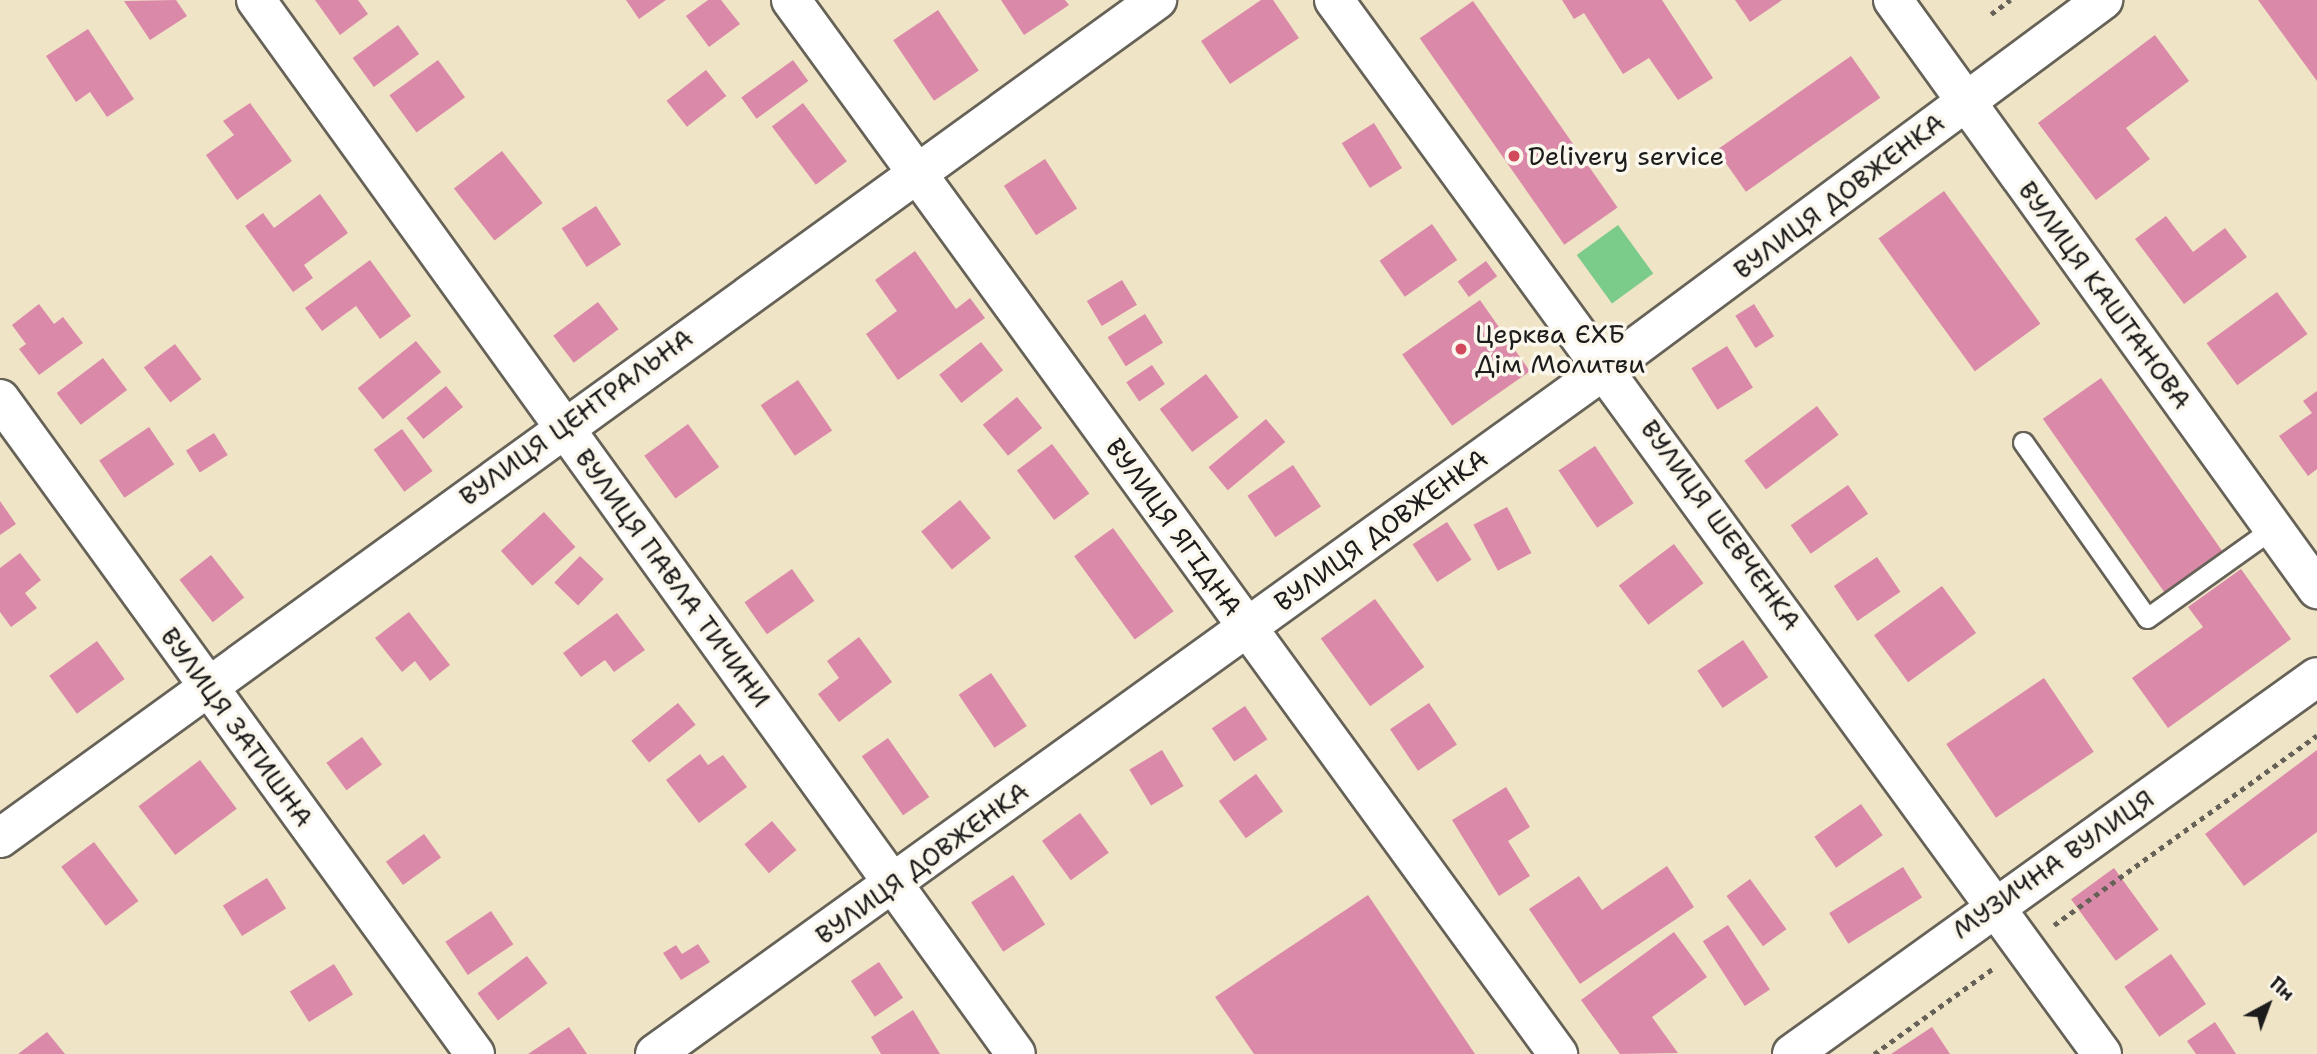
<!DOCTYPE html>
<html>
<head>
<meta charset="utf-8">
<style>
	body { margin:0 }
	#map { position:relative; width:2317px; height:1054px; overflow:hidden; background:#f0e4c6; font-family:"Shantell Sans",sans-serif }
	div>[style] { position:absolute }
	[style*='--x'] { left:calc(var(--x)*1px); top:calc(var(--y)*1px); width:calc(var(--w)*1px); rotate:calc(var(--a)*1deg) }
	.green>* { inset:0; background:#7bcb8b; transform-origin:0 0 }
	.building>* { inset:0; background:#da89a9; transform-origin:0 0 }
	.path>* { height:4.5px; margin-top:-2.25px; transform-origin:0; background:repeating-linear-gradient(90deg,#666258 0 5px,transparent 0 10px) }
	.roads { filter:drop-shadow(2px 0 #666258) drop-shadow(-2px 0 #666258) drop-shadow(0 2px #666258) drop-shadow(0 -2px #666258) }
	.lane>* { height:19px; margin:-9.5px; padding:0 9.5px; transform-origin:9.5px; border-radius:9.5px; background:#fff }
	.street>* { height:38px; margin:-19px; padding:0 19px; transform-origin:19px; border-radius:19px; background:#fff }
	.secondary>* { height:38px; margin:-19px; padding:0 19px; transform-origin:19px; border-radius:19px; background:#fff }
	.dots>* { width:19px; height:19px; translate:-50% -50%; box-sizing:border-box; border:4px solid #fbf7ec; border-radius:50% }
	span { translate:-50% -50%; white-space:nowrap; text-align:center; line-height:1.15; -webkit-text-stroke:7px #fbf7ec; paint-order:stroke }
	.poi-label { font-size:26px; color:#1c1c1c }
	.left { translate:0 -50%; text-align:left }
	.street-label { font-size:26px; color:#1c1c1c }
	.north { position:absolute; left:2233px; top:970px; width:70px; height:70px; -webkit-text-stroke:5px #fbf7ec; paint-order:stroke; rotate:41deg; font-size:19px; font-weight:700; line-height:28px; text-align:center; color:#1c1c1c }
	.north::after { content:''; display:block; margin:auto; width:24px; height:32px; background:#1c1c1c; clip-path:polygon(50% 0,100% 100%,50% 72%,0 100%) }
</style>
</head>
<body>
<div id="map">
	<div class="green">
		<div style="left:1618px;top:225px;width:60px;height:51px;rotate:54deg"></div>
	</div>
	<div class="building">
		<div style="clip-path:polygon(176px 0,187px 16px,150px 40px,124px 1px)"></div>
		<div style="clip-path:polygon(315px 0,358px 0,368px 14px,340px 35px)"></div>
		<div style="clip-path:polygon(626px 0,666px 0,639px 19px)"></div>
		<div style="clip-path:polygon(708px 0,721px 0,740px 24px,709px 47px,686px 16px)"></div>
		<div style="clip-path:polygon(1001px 0,1065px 0,1069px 5px,1024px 35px)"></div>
		<div style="clip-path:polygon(1261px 0,1273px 0,1299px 38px,1230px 84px,1201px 41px)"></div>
		<div style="clip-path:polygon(1562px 0,1662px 0,1713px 78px,1678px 100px,1649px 58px,1623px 74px,1584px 13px,1574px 19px)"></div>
		<div style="clip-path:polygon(1735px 0,1782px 0,1750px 22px)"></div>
		<div style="clip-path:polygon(2258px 0,2317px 0,2317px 81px)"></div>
		<div style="left:1473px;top:1px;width:252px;height:65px;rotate:55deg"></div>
		<div style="left:938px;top:10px;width:73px;height:54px;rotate:56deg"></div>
		<div style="left:398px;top:25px;width:36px;height:56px;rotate:54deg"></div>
		<div style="clip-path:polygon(88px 29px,134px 99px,107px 117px,90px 92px,76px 102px,46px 56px)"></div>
		<div style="clip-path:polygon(2155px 35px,2189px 81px,2126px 128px,2150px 159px,2096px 200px,2038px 123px)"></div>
		<div style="left:1851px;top:56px;width:51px;height:164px;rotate:55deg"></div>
		<div style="left:438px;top:60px;width:46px;height:60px;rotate:54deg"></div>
		<div style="left:793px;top:60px;width:26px;height:64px;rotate:54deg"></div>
		<div style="left:706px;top:70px;width:33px;height:50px;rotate:52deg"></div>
		<div style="clip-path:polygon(250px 103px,292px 161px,237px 200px,206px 155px,234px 135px,223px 121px)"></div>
		<div style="left:803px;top:103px;width:73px;height:39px;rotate:53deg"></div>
		<div style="left:1374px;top:123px;width:53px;height:38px;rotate:58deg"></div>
		<div style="left:502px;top:151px;width:66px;height:61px;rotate:52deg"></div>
		<div style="left:1045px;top:159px;width:59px;height:49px;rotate:57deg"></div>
		<div style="left:1944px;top:191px;width:164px;height:81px;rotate:54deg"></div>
		<div style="clip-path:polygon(320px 194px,348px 233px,304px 265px,313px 278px,293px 292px,245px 226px,263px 213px,274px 228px)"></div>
		<div style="left:596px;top:206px;width:46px;height:41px;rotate:57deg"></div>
		<div style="clip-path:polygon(2166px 216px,2193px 252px,2225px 228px,2247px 257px,2184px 304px,2135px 239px)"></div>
		<div style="left:1432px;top:224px;width:44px;height:64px;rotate:55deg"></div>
		<div style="clip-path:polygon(915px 251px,956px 309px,970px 298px,985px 318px,898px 380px,866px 334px,897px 311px,875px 280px)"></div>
		<div style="clip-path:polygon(370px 260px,411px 316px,380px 339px,356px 306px,322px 331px,305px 308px)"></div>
		<div style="left:1486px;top:261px;width:19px;height:35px;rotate:54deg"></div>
		<div style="left:1122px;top:280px;width:29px;height:41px;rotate:59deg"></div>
		<div style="left:2277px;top:292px;width:52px;height:87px;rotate:54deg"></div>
		<div style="left:1480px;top:300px;width:87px;height:95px;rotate:55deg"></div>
		<div style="left:598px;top:302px;width:34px;height:56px;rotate:53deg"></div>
		<div style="clip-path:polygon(39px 304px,54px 324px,63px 317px,83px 343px,39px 375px,19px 349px,26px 344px,12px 325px)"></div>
		<div style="left:1754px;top:304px;width:38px;height:22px;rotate:58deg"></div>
		<div style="left:1145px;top:314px;width:34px;height:44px;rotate:58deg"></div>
		<div style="left:416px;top:341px;width:40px;height:75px;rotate:51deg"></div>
		<div style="left:981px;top:342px;width:36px;height:53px;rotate:52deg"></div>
		<div style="left:175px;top:344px;width:44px;height:39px;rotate:53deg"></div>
		<div style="left:1727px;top:346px;width:49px;height:42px;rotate:58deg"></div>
		<div style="left:103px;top:358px;width:40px;height:58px;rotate:53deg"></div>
		<div style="left:1152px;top:365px;width:23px;height:31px;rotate:56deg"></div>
		<div style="left:1206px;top:374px;width:54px;height:58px;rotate:53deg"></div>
		<div style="left:2101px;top:378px;width:215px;height:71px;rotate:55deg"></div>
		<div style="left:798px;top:380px;width:61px;height:45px;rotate:56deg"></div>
		<div style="left:446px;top:386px;width:27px;height:51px;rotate:51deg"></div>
		<div style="clip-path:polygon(2317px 391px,2317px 469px,2308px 476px,2279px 436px,2312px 413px,2303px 401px)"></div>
		<div style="left:1017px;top:397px;width:40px;height:44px;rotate:51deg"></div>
		<div style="left:1817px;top:406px;width:36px;height:91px;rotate:53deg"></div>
		<div style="left:1266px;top:419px;width:30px;height:75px;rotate:50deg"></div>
		<div style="left:688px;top:424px;width:53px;height:54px;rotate:54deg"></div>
		<div style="left:149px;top:427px;width:45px;height:60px;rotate:56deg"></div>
		<div style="left:402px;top:429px;width:52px;height:35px;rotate:54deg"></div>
		<div style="left:214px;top:433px;width:26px;height:33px;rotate:58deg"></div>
		<div style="left:1052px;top:444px;width:62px;height:44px;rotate:53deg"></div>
		<div style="left:1595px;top:446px;width:69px;height:44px;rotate:56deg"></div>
		<div style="left:1293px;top:465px;width:50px;height:55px;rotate:56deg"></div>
		<div style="left:1848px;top:485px;width:35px;height:70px;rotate:55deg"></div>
		<div style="left:960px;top:500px;width:49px;height:50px;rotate:51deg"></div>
		<div style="clip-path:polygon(0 501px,16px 524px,0 535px)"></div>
		<div style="left:1507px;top:507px;width:52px;height:38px;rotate:62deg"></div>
		<div style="left:544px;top:512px;width:47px;height:58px;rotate:48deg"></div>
		<div style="left:1447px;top:522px;width:45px;height:41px;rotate:57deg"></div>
		<div style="left:1113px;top:528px;width:103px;height:48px;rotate:54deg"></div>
		<div style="left:1674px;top:544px;width:49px;height:69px;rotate:53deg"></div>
		<div style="clip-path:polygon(20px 553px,41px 580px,25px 593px,37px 608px,11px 627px,0 612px,0 568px)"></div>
		<div style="left:211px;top:555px;width:54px;height:40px;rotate:52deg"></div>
		<div style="left:580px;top:556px;width:33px;height:37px;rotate:44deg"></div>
		<div style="left:1877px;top:557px;width:42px;height:52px;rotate:56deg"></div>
		<div style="left:792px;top:569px;width:39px;height:58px;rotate:55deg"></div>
		<div style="clip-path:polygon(2241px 569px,2291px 639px,2168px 728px,2132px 678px,2203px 627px,2188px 607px)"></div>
		<div style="left:1942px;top:586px;width:58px;height:84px;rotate:54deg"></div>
		<div style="left:1375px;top:599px;width:84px;height:67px;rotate:54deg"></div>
		<div style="clip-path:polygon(409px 612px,450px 665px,430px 681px,415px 661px,402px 672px,375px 638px)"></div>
		<div style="clip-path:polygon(617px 613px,645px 650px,614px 672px,605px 660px,581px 677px,563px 653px)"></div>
		<div style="clip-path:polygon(859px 637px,892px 682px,839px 722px,818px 694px,839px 678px,827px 661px)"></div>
		<div style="left:1743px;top:640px;width:45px;height:55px;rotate:56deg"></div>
		<div style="left:97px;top:641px;width:47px;height:59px;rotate:54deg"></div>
		<div style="left:991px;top:673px;width:64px;height:39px;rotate:56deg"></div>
		<div style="left:2044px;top:678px;width:89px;height:118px;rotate:56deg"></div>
		<div style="left:678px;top:703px;width:28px;height:60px;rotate:51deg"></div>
		<div style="left:1429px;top:703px;width:50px;height:47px;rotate:56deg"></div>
		<div style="left:1245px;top:706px;width:40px;height:40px;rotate:56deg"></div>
		<div style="left:362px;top:737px;width:34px;height:44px;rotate:54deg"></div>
		<div style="left:888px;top:738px;width:72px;height:32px;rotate:55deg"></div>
		<div style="left:1162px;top:750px;width:42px;height:38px;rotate:59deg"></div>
		<div style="clip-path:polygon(2317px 750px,2317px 832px,2244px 886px,2205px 834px)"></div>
		<div style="clip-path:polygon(700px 754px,708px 765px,723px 755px,747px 787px,699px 823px,666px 780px)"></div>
		<div style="left:200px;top:760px;width:61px;height:77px;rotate:53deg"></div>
		<div style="left:1256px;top:774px;width:46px;height:46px;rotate:54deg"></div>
		<div style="clip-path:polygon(1506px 787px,1530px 827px,1508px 841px,1530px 876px,1499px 896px,1452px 820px)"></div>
		<div style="left:1861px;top:804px;width:38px;height:57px;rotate:55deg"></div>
		<div style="left:1080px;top:813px;width:49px;height:47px;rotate:54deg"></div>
		<div style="left:772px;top:821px;width:38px;height:36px;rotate:50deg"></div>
		<div style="left:424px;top:834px;width:29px;height:47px;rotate:54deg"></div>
		<div style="left:94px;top:842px;width:74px;height:41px;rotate:53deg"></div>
		<div style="clip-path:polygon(1667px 866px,1694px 907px,1580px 984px,1529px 909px,1579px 876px,1602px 910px)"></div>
		<div style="left:1903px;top:867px;width:36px;height:87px;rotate:58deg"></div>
		<div style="left:2114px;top:868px;width:76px;height:53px;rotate:54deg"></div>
		<div style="left:1013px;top:875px;width:59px;height:50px;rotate:57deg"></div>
		<div style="left:267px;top:878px;width:36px;height:52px;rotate:58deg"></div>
		<div style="left:1750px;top:879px;width:62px;height:29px;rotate:54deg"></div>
		<div style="clip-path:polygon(1368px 895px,1475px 1054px,1254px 1054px,1215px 997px)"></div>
		<div style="left:491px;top:911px;width:40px;height:55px;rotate:56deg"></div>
		<div style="left:1728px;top:925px;width:77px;height:30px;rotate:57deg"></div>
		<div style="clip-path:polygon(1674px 932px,1707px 977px,1652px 1017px,1678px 1053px,1620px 1054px,1581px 1000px)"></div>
		<div style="clip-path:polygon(698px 944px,710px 962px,681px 980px,663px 953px,676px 945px,682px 954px)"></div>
		<div style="left:2171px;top:954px;width:61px;height:57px;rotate:55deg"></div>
		<div style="left:527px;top:956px;width:34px;height:62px;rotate:53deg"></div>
		<div style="left:879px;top:962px;width:43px;height:34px;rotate:56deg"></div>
		<div style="left:334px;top:964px;width:36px;height:52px;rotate:58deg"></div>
		<div style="clip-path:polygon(913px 1010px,940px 1054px,881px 1054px,871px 1037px)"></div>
		<div style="clip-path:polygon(2215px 1022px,2236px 1054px,2196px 1054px,2187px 1041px)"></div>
		<div style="clip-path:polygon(569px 1027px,587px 1054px,528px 1054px)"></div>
		<div style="clip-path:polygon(1932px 1027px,1950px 1054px,1891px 1054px)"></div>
		<div style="clip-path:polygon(47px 1032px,65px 1054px,18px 1054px)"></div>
	</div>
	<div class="path">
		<div style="--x:1991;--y:14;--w:24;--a:-36"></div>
		<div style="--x:2054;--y:925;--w:324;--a:-35.8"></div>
		<div style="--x:1874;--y:1054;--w:149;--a:-35.7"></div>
	</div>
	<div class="roads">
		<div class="lane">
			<div style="--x:2023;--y:442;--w:215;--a:54.8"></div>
			<div style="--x:2147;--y:618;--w:155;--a:-35.5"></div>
		</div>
		<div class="street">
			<div style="--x:256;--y:0;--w:1299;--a:54.21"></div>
			<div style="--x:791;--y:0;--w:1304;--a:53.96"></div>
			<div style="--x:1334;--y:0;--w:1304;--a:53.92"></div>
			<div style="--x:0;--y:399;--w:809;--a:54.05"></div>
			<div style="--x:655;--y:1054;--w:1173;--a:-35.78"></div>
			<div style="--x:1607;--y:368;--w:618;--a:-36.57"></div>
			<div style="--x:1792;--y:1054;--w:646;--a:-35.68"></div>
		</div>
		<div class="secondary">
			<div style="--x:1893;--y:0;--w:726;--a:54.25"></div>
			<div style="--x:0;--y:838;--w:1429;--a:-35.92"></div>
		</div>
	</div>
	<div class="dots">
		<div style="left:1514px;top:156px;background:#d1495b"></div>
		<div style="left:1461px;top:349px;background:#d1495b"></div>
	</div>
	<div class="poi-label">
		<span class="left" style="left:1528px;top:156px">Delivery service</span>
		<span class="left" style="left:1475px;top:349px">Церква ЄХБ<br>Дім Молитви</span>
	</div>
	<div class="street-label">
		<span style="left:1839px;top:196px;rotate:-37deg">ВУЛИЦЯ ДОВЖЕНКА</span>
		<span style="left:2105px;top:295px;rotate:54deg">ВУЛИЦЯ КАШТАНОВА</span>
		<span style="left:576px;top:417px;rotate:-36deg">ВУЛИЦЯ ЦЕНТРАЛЬНА</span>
		<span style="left:1721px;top:525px;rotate:54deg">ВУЛИЦЯ ШЕВЧЕНКА</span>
		<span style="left:1174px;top:527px;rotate:54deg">ВУЛИЦЯ ЯГІДНА</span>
		<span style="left:1381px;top:530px;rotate:-36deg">ВУЛИЦЯ ДОВЖЕНКА</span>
		<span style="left:673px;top:578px;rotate:54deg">ВУЛИЦЯ ПАВЛА ТИЧИНИ</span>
		<span style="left:237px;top:727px;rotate:54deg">ВУЛИЦЯ ЗАТИШНА</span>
		<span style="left:922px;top:863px;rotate:-36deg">ВУЛИЦЯ ДОВЖЕНКА</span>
		<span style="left:2053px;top:864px;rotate:-35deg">МУЗИЧНА ВУЛИЦЯ</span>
	</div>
	<div class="north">Пн</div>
</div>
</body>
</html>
